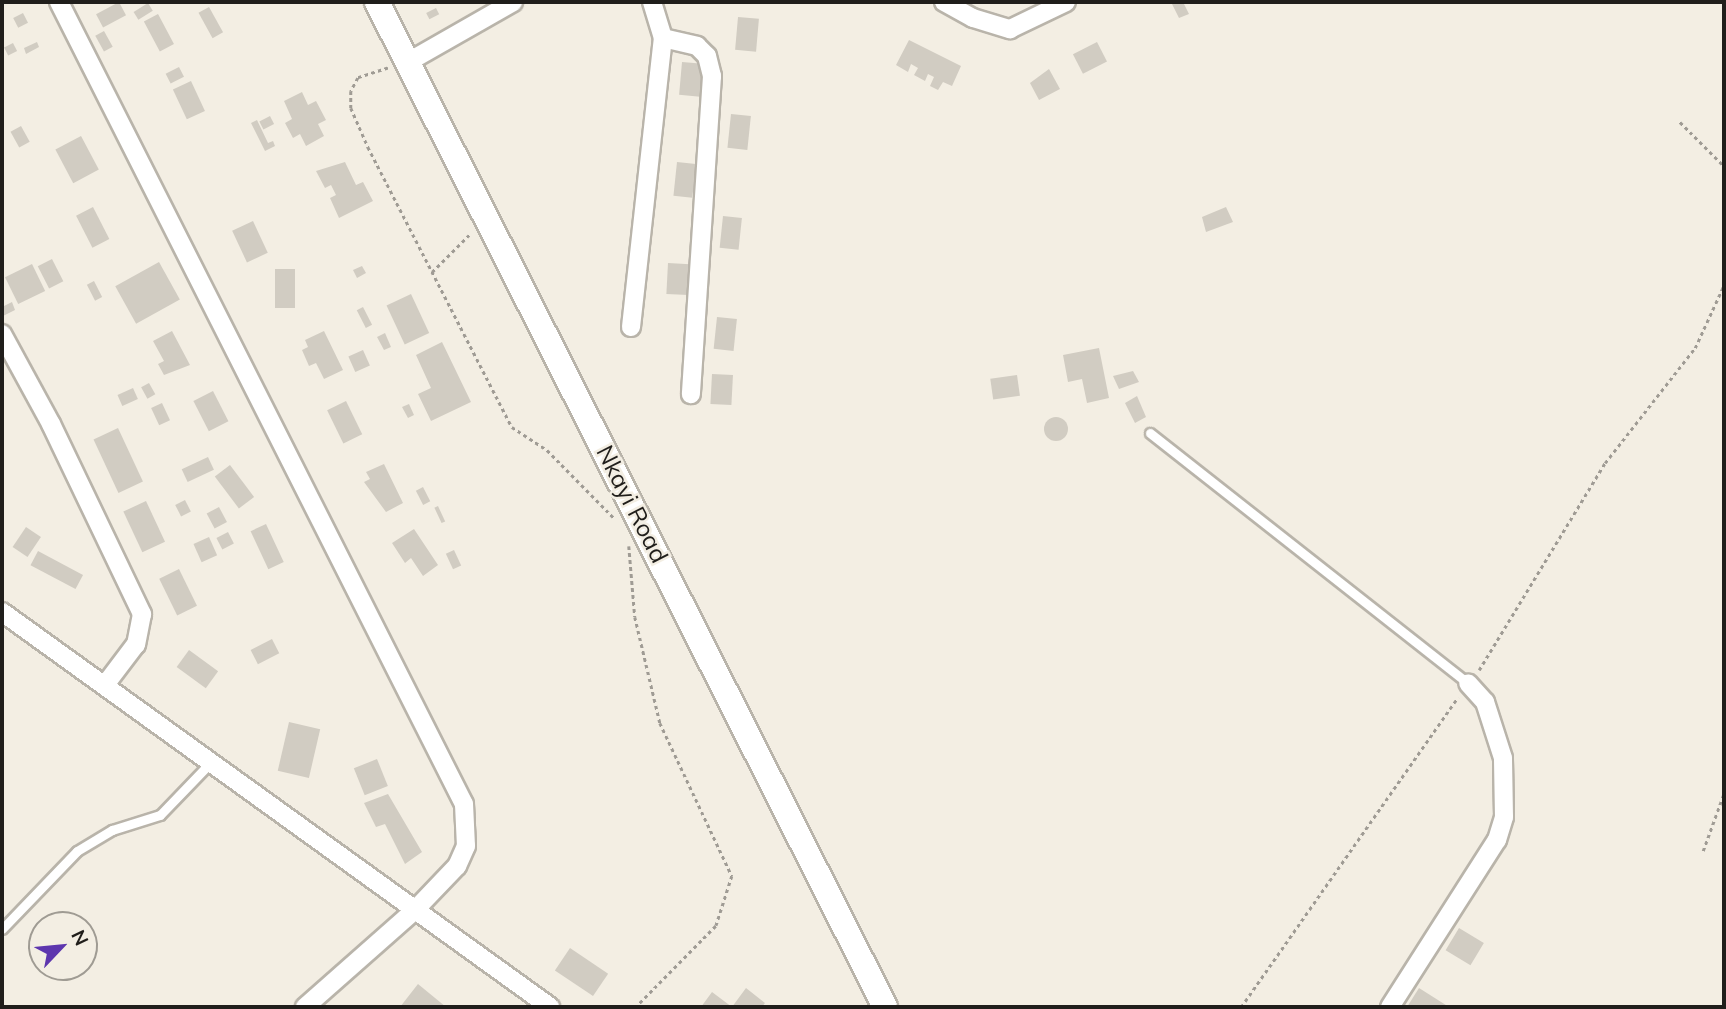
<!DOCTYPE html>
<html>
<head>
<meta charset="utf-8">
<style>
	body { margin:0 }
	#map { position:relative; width:1726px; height:1009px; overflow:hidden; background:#f3eee3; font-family:Mulish,sans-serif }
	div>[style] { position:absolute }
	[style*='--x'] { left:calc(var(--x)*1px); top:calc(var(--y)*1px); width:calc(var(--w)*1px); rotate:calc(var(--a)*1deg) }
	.building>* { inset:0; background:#d1ccc2; transform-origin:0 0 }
	.round { border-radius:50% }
	.path>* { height:2.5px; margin-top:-1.25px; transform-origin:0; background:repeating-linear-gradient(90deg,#9f9b94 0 3.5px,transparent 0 7px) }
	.roads { filter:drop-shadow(2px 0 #b9b4aa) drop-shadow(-2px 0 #b9b4aa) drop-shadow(0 2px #b9b4aa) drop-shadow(0 -2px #b9b4aa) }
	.lane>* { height:9px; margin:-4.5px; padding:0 4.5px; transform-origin:4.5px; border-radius:4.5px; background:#fff }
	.street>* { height:18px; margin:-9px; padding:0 9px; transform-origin:9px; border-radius:9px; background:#fff }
	.secondary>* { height:24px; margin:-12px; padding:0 12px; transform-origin:12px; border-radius:12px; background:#fff }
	span { translate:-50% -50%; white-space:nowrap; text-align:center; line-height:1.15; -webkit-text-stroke:5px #f3eee3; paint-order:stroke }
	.street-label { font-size:24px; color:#201e1b }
	.frame { position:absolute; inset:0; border:4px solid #201e1b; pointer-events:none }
	.north { position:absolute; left:28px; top:911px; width:70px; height:70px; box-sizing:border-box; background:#f3eee3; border:2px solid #9f9b93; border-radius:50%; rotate:64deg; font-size:19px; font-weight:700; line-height:28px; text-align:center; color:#201e1b }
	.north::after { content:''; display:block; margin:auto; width:24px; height:32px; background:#5d36ae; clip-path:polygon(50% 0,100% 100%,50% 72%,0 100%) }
</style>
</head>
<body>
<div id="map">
	<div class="building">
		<div style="left:119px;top:2px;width:15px;height:26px;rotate:62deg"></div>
		<div style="clip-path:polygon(1171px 2px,1183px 2px,1189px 14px,1179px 18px)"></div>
		<div style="left:148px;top:3px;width:9px;height:17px;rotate:58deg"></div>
		<div style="left:209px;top:7px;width:29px;height:12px;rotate:61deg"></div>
		<div style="left:436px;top:8px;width:7px;height:11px;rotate:63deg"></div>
		<div style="left:23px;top:13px;width:11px;height:11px;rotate:63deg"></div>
		<div style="left:158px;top:14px;width:34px;height:16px;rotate:62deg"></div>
		<div style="left:738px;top:17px;width:21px;height:33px;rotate:5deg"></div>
		<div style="left:104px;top:31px;width:18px;height:10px;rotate:61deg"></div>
		<div style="clip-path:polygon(909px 40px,961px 66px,952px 86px,943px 82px,938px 90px,930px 86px,934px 77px,928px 74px,925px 81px,914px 75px,918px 68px,911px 64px,908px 72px,896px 65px)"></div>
		<div style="clip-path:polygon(37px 42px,39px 47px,26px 54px,24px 48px)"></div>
		<div style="left:1097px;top:42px;width:22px;height:27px;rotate:63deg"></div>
		<div style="left:13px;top:43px;width:9px;height:10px;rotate:63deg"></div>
		<div style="left:682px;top:62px;width:21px;height:33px;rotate:5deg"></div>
		<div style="left:179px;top:67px;width:11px;height:15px;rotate:63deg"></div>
		<div style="clip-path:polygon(1049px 69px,1060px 89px,1039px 100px,1030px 83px)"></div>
		<div style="left:191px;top:81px;width:33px;height:20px;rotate:65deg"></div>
		<div style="clip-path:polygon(302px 92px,308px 105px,316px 101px,326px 120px,318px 124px,324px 136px,306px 146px,300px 134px,293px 138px,285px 123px,292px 119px,284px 101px)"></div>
		<div style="left:731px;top:114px;width:20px;height:34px;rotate:6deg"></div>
		<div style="left:270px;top:116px;width:9px;height:12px;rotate:63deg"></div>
		<div style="clip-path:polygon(257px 120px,268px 143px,273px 141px,275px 146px,265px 151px,251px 123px)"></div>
		<div style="left:21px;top:126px;width:18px;height:12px;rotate:61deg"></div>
		<div style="left:81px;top:136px;width:38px;height:29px;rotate:62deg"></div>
		<div style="clip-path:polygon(345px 162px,356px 185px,363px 182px,373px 201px,339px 218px,330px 198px,336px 195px,331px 185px,325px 188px,316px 171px)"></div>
		<div style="left:677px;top:162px;width:19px;height:34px;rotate:6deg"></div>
		<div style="left:93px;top:207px;width:36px;height:19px;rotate:63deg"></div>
		<div style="clip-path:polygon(1226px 207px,1233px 222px,1206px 232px,1202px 217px)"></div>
		<div style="left:723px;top:216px;width:19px;height:32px;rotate:6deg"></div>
		<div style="left:253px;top:221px;width:35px;height:23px;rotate:65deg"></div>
		<div style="left:52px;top:259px;width:25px;height:16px;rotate:63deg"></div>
		<div style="left:159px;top:262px;width:43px;height:50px;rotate:61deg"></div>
		<div style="left:668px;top:263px;width:22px;height:31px;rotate:3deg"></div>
		<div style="left:32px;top:264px;width:30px;height:30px;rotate:64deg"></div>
		<div style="clip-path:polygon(362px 266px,366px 273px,357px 278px,353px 270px)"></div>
		<div style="left:275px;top:269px;width:20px;height:39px"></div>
		<div style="left:94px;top:281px;width:18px;height:8px;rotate:63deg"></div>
		<div style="left:411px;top:294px;width:43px;height:27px;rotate:65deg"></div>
		<div style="clip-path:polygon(12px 302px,15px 310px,3px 316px,2px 307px)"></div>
		<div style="left:363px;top:307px;width:20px;height:7px;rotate:63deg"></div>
		<div style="left:717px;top:317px;width:20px;height:32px;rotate:6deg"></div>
		<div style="clip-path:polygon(172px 331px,190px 365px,164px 375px,158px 364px,164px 361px,153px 341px)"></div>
		<div style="clip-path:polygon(324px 331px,343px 370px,324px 379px,316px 363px,309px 366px,302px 350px,308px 347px,305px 340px)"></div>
		<div style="clip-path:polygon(385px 333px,391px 347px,384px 350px,377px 337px)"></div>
		<div style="clip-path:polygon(442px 342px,471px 402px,431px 421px,418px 394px,431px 388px,416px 355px)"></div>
		<div style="clip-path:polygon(1099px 348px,1109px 398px,1087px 403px,1082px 379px,1068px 382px,1063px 355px)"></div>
		<div style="left:363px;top:350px;width:17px;height:16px;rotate:66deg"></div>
		<div style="clip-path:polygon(1133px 371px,1139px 382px,1119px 389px,1113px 376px)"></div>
		<div style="left:712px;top:374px;width:21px;height:30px;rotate:3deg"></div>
		<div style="left:1017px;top:375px;width:21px;height:27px;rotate:82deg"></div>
		<div style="left:149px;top:383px;width:13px;height:9px;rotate:61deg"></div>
		<div style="left:133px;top:388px;width:12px;height:17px;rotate:66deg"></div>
		<div style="left:213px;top:391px;width:34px;height:22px;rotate:63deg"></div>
		<div style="clip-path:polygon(1137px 396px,1146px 417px,1135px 423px,1125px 403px)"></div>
		<div style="left:346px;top:401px;width:37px;height:21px;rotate:64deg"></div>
		<div style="left:162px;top:403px;width:19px;height:12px;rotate:65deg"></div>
		<div style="clip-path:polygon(409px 404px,414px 415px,408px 418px,402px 407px)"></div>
		<div class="round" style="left:1044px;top:417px;width:24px;height:24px"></div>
		<div style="left:118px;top:428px;width:59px;height:27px;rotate:65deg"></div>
		<div style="left:208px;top:457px;width:14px;height:29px;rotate:65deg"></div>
		<div style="clip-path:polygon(384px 464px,403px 503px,386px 512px,364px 482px,370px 479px,366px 472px)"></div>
		<div style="left:230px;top:465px;width:40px;height:19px;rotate:53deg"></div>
		<div style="left:423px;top:487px;width:16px;height:8px;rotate:63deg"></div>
		<div style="left:185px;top:500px;width:13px;height:11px;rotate:63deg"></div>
		<div style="left:146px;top:501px;width:45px;height:25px;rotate:65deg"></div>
		<div style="left:438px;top:506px;width:17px;height:4px;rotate:65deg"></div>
		<div style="left:219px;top:507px;width:17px;height:14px;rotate:62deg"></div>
		<div style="left:266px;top:524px;width:42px;height:17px;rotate:65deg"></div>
		<div style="left:26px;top:527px;width:18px;height:24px;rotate:34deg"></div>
		<div style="clip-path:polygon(414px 529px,438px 565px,423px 576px,411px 558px,405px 563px,392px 543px)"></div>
		<div style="left:228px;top:532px;width:13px;height:13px;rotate:63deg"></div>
		<div style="left:209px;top:537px;width:20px;height:17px;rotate:66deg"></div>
		<div style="left:454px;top:550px;width:17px;height:9px;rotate:65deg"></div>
		<div style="left:38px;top:551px;width:51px;height:16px;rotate:28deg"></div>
		<div style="left:179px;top:569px;width:41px;height:22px;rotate:64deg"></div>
		<div style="left:272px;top:639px;width:16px;height:24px;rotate:63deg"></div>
		<div style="left:189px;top:650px;width:36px;height:21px;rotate:36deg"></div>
		<div style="left:289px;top:722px;width:32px;height:50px;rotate:13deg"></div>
		<div style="left:377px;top:759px;width:29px;height:25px;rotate:68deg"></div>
		<div style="clip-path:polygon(388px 794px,422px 852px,405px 864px,385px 824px,376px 827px,364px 803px)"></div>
		<div style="left:1459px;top:928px;width:29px;height:26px;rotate:31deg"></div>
		<div style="left:570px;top:948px;width:46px;height:27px;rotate:34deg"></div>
		<div style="clip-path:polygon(418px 984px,446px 1007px,400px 1007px)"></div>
		<div style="clip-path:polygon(746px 988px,765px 1003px,762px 1007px,701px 1007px,712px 992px,732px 1007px)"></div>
		<div style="clip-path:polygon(1419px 988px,1449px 1007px,1407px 1007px)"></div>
	</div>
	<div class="path">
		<div style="--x:388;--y:68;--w:32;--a:162"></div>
		<div style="--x:358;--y:78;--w:15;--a:118"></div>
		<div style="--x:351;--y:91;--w:17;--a:90"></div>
		<div style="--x:351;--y:108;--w:43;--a:66.4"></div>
		<div style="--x:368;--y:147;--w:315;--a:62.8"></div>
		<div style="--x:512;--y:427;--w:42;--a:33.3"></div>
		<div style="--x:547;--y:450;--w:97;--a:45.4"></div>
		<div style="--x:1680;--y:122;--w:62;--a:45"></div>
		<div style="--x:432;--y:272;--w:55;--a:-45"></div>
		<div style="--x:629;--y:546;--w:71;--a:85.2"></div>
		<div style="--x:635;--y:617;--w:109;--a:76.7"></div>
		<div style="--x:660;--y:723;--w:169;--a:64.8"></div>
		<div style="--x:732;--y:876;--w:52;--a:107.7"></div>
		<div style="--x:716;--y:926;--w:114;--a:134.6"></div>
		<div style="--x:1479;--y:670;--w:242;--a:-58.7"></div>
		<div style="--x:1605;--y:463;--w:146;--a:-52"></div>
		<div style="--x:1695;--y:348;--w:69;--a:-65.3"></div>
		<div style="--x:1703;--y:851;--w:62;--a:-70.1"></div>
		<div style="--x:1241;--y:1007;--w:378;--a:-55"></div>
	</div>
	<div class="roads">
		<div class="lane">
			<div style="--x:1150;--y:433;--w:405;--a:38.2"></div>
			<div style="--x:2;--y:929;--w:108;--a:-46.1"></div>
			<div style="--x:77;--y:851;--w:41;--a:-31"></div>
			<div style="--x:112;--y:830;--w:50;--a:-17.4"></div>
			<div style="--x:160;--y:815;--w:72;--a:-46.1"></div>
		</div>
		<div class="street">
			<div style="--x:59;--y:2;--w:898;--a:63.21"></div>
			<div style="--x:464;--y:804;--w:42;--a:87.3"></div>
			<div style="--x:466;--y:846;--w:22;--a:114"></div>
			<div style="--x:457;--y:866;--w:61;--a:133.7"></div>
			<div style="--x:415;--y:910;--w:147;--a:138.6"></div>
			<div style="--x:944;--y:2;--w:33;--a:29"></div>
			<div style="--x:973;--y:18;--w:39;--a:17"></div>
			<div style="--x:1010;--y:29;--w:62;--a:-25.7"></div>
			<div style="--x:663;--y:38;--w:35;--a:13"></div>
			<div style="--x:697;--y:46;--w:14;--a:45"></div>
			<div style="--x:707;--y:56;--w:21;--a:76"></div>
			<div style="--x:712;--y:76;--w:319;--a:93.8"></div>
			<div style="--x:408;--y:62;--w:121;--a:-29.7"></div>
			<div style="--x:631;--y:327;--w:291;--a:-83.7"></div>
			<div style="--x:663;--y:38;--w:38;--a:-107"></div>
			<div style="--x:2;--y:334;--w:102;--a:61.4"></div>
			<div style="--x:51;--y:424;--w:211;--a:64.4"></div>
			<div style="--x:142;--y:614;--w:31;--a:101"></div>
			<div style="--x:136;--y:644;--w:51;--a:127.1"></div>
			<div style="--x:2;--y:612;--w:676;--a:35.78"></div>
			<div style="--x:1390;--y:1007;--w:198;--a:-57.4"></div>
			<div style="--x:1497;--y:840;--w:24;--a:-73"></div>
			<div style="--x:1504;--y:817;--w:59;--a:-91"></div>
			<div style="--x:1503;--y:758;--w:59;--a:-107.8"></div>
			<div style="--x:1485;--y:702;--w:25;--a:-132"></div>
		</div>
		<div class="secondary">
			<div style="--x:377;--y:2;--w:1126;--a:63.18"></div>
		</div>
	</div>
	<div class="street-label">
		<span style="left:632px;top:504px;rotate:63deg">Nkayi Road</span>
	</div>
	<div class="frame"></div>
	<div class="north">N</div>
</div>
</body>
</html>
